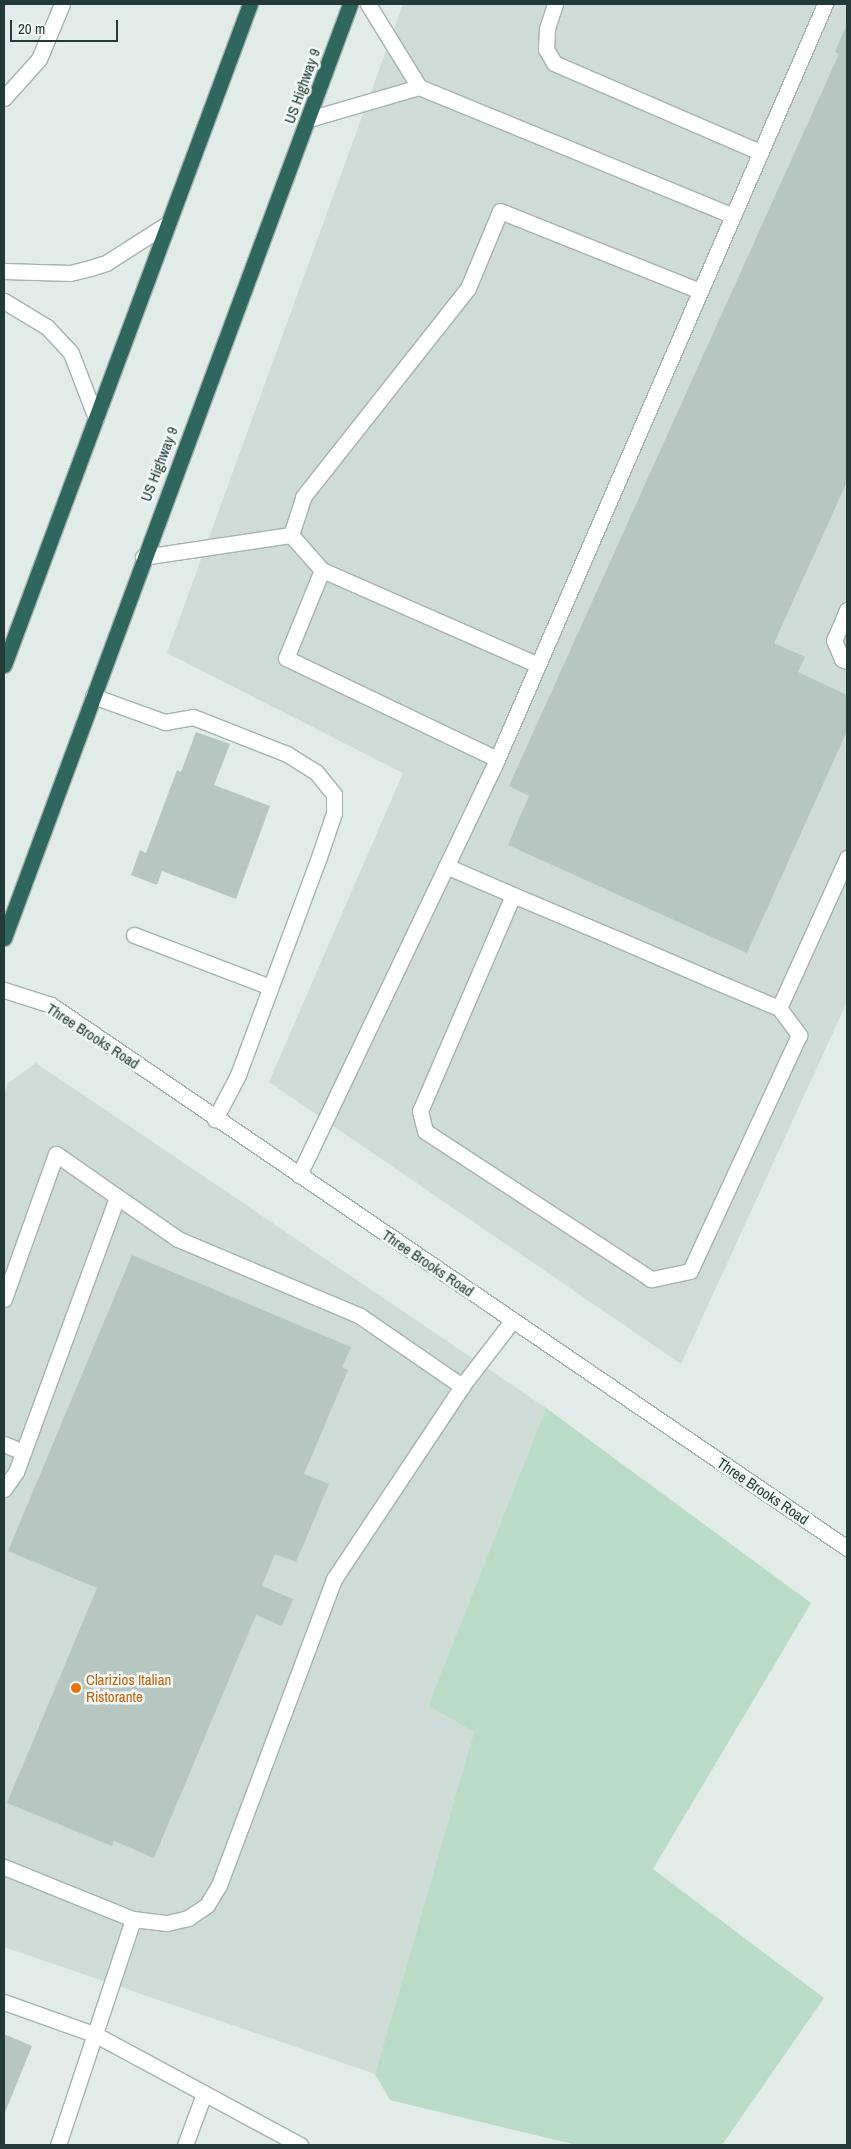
<!DOCTYPE html>
<html>
<head>
<meta charset="utf-8">
<style>
	body { margin:0 }
	#map { position:relative; width:851px; height:2149px; overflow:hidden; background:#e1ebe7; font-family:"Archivo Narrow",sans-serif }
	div>[style] { position:absolute }
	[style*='--x'] { left:calc(var(--x)*1px); top:calc(var(--y)*1px); width:calc(var(--w)*1px); rotate:calc(var(--a)*1deg) }
	.built>* { inset:0; background:#cfdbd6 }
	.green>* { inset:0; background:#badbc5 }
	.building>* { inset:0; background:#b6c6c0 }
	.roads { filter:drop-shadow(1px 0 #a4b3ae) drop-shadow(-1px 0 #a4b3ae) drop-shadow(0 1px #a4b3ae) drop-shadow(0 -1px #a4b3ae) }
	.lane>* { height:15px; margin:-7.5px; padding:0 7.5px; transform-origin:7.5px; border-radius:7.5px; background:#fff }
	.street>* { height:15px; margin:-7.5px; padding:0 7.5px; transform-origin:7.5px; border-radius:7.5px; background:#fff }
	.highway>* { height:15px; margin:-7.5px; padding:0 7.5px; transform-origin:7.5px; border-radius:7.5px; background:#2f665e }
	.dots>* { width:14px; height:14px; translate:-50% -50%; box-sizing:border-box; border:2px solid #f1f8f5; border-radius:50% }
	span { translate:-50% -50%; white-space:nowrap; text-align:center; line-height:1.15; -webkit-text-stroke:5px #f1f8f5; paint-order:stroke }
	.street-label { font-size:15px; color:#223b36 }
	.food-label { font-size:15px; color:#c56008 }
	.left { translate:0 -50%; text-align:left }
	.frame { position:absolute; inset:0; border:5px solid #223b36; pointer-events:none }
	.scale { position:absolute; left:10px; top:20px; width:108px; height:22px; box-sizing:border-box; border:2px solid #223b36; border-top:0; padding-left:6px; font-size:15px; line-height:18px; white-space:nowrap; color:#223b36; -webkit-text-stroke:4px #f1f8f5; paint-order:stroke }
</style>
</head>
<body>
<div id="map">
	<div class="built">
		<div style="clip-path:polygon(403px 4px,847px 4px,847px 1002px,681px 1364px,269px 1082px,403px 773px,167px 653px)"></div>
		<div style="clip-path:polygon(36px 1063px,546px 1408px,428px 1706px,474px 1732px,375px 2074px,4px 1947px,4px 1095px,8px 1083px)"></div>
	</div>
	<div class="green">
		<div style="clip-path:polygon(546px 1408px,811px 1603px,653px 1869px,824px 1998px,722px 2145px,577px 2145px,390px 2100px,375px 2074px,474px 1732px,428px 1706px)"></div>
	</div>
	<div class="building">
		<div style="clip-path:polygon(847px 24px,847px 482px,774px 643px,805px 657px,798px 672px,847px 695px,847px 731px,747px 953px,508px 845px,529px 796px,509px 786px,839px 54px,835px 52px)"></div>
		<div style="clip-path:polygon(196px 732px,230px 744px,214px 785px,270px 806px,236px 899px,162px 871px,157px 885px,131px 875px,140px 850px,146px 853px,177px 770px,181px 772px)"></div>
		<div style="clip-path:polygon(132px 1255px,351px 1347px,342px 1367px,348px 1370px,304px 1474px,329px 1484px,296px 1562px,275px 1554px,262px 1586px,293px 1599px,282px 1626px,256px 1615px,154px 1858px,114px 1841px,112px 1846px,7px 1803px,97px 1588px,8px 1551px)"></div>
		<div style="clip-path:polygon(4px 2034px,32px 2046px,4px 2115px)"></div>
	</div>
	<div class="roads">
		<div class="lane">
			<div style="--x:368;--y:4;--w:97;--a:58.4"></div>
			<div style="--x:419;--y:87;--w:339;--a:22.3"></div>
			<div style="--x:555;--y:4;--w:26;--a:108"></div>
			<div style="--x:547;--y:29;--w:20;--a:93"></div>
			<div style="--x:546;--y:49;--w:16;--a:60"></div>
			<div style="--x:554;--y:63;--w:224;--a:23.4"></div>
			<div style="--x:4;--y:98;--w:52;--a:-48.1"></div>
			<div style="--x:39;--y:59;--w:60;--a:-67.3"></div>
			<div style="--x:309;--y:119;--w:115;--a:-16.2"></div>
			<div style="--x:4;--y:271;--w:66;--a:1.7"></div>
			<div style="--x:70;--y:273;--w:21;--a:-14"></div>
			<div style="--x:90;--y:268;--w:17;--a:-17"></div>
			<div style="--x:106;--y:263;--w:72;--a:-32.6"></div>
			<div style="--x:4;--y:301;--w:50;--a:31.2"></div>
			<div style="--x:47;--y:327;--w:35;--a:47"></div>
			<div style="--x:71;--y:353;--w:70;--a:69"></div>
			<div style="--x:291;--y:535;--w:40;--a:-72"></div>
			<div style="--x:303;--y:497;--w:266;--a:-51.7"></div>
			<div style="--x:468;--y:288;--w:83;--a:-67.4"></div>
			<div style="--x:500;--y:211;--w:215;--a:21.8"></div>
			<div style="--x:291;--y:535;--w:47;--a:48.5"></div>
			<div style="--x:322;--y:570;--w:95;--a:112.2"></div>
			<div style="--x:286;--y:658;--w:234;--a:25.6"></div>
			<div style="--x:143;--y:557;--w:150;--a:-8.5"></div>
			<div style="--x:322;--y:570;--w:236;--a:23.7"></div>
			<div style="--x:847;--y:610;--w:33;--a:113"></div>
			<div style="--x:834;--y:640;--w:21;--a:67"></div>
			<div style="--x:842;--y:659;--w:5;--a:22"></div>
			<div style="--x:93;--y:696;--w:77;--a:19.9"></div>
			<div style="--x:165;--y:722;--w:28;--a:-10"></div>
			<div style="--x:193;--y:717;--w:101;--a:21.5"></div>
			<div style="--x:287;--y:754;--w:34;--a:32"></div>
			<div style="--x:316;--y:772;--w:28;--a:51"></div>
			<div style="--x:334;--y:794;--w:19;--a:90"></div>
			<div style="--x:334;--y:813;--w:46;--a:108.8"></div>
			<div style="--x:319;--y:857;--w:233;--a:110.4"></div>
			<div style="--x:238;--y:1075;--w:50;--a:117.6"></div>
			<div style="--x:446;--y:866;--w:73;--a:23.4"></div>
			<div style="--x:513;--y:895;--w:111;--a:22.9"></div>
			<div style="--x:615;--y:938;--w:103;--a:23.3"></div>
			<div style="--x:710;--y:979;--w:75;--a:22.8"></div>
			<div style="--x:779;--y:1008;--w:34;--a:53"></div>
			<div style="--x:799;--y:1035;--w:260;--a:114.8"></div>
			<div style="--x:690;--y:1271;--w:40;--a:168"></div>
			<div style="--x:651;--y:1279;--w:270;--a:-146.8"></div>
			<div style="--x:425;--y:1131;--w:21;--a:-104"></div>
			<div style="--x:420;--y:1111;--w:235;--a:-66.7"></div>
			<div style="--x:134;--y:935;--w:146;--a:20.9"></div>
			<div style="--x:779;--y:1008;--w:165;--a:-65.6"></div>
			<div style="--x:299;--y:1175;--w:455;--a:-64.5"></div>
			<div style="--x:495;--y:764;--w:829;--a:-66.53"></div>
			<div style="--x:4;--y:1299;--w:154;--a:-70.3"></div>
			<div style="--x:56;--y:1154;--w:149;--a:34.9"></div>
			<div style="--x:178;--y:1239;--w:198;--a:22.9"></div>
			<div style="--x:360;--y:1316;--w:124;--a:34.5"></div>
			<div style="--x:4;--y:1444;--w:21;--a:23"></div>
			<div style="--x:4;--y:1489;--w:21;--a:-55"></div>
			<div style="--x:16;--y:1472;--w:293;--a:-69.8"></div>
			<div style="--x:4;--y:1867;--w:139;--a:22"></div>
			<div style="--x:4;--y:2002;--w:98;--a:19.7"></div>
			<div style="--x:96;--y:2035;--w:232;--a:28.3"></div>
			<div style="--x:58;--y:2145;--w:238;--a:-71.6"></div>
			<div style="--x:133;--y:1919;--w:34;--a:7"></div>
			<div style="--x:167;--y:1923;--w:22;--a:-13"></div>
			<div style="--x:188;--y:1918;--w:23;--a:-34"></div>
			<div style="--x:207;--y:1905;--w:23;--a:-59"></div>
			<div style="--x:219;--y:1885;--w:327;--a:-69.4"></div>
			<div style="--x:334;--y:1579;--w:232;--a:-56.4"></div>
			<div style="--x:462;--y:1386;--w:82;--a:-52.4"></div>
			<div style="--x:185;--y:2145;--w:54;--a:-69.6"></div>
		</div>
		<div class="street">
			<div style="--x:4;--y:990;--w:49;--a:17.7"></div>
			<div style="--x:51;--y:1005;--w:964;--a:34.3"></div>
		</div>
		<div class="highway">
			<div style="--x:4;--y:665;--w:705;--a:-69.59"></div>
			<div style="--x:4;--y:938;--w:996;--a:-69.67"></div>
		</div>
	</div>
	<div class="dots">
		<div style="left:76px;top:1688px;background:#e8710a"></div>
	</div>
	<div class="street-label">
		<span style="left:302px;top:86px;rotate:-70deg">US Highway 9</span>
		<span style="left:159px;top:464px;rotate:-69deg">US Highway 9</span>
		<span style="left:93px;top:1036px;rotate:33deg">Three Brooks Road</span>
		<span style="left:428px;top:1263px;rotate:34deg">Three Brooks Road</span>
		<span style="left:763px;top:1491px;rotate:34deg">Three Brooks Road</span>
	</div>
	<div class="food-label">
		<span class="left" style="left:86px;top:1688px">Clarizios Italian<br>Ristorante</span>
	</div>
	<div class="frame"></div>
	<div class="scale">20 m</div>
</div>
</body>
</html>
